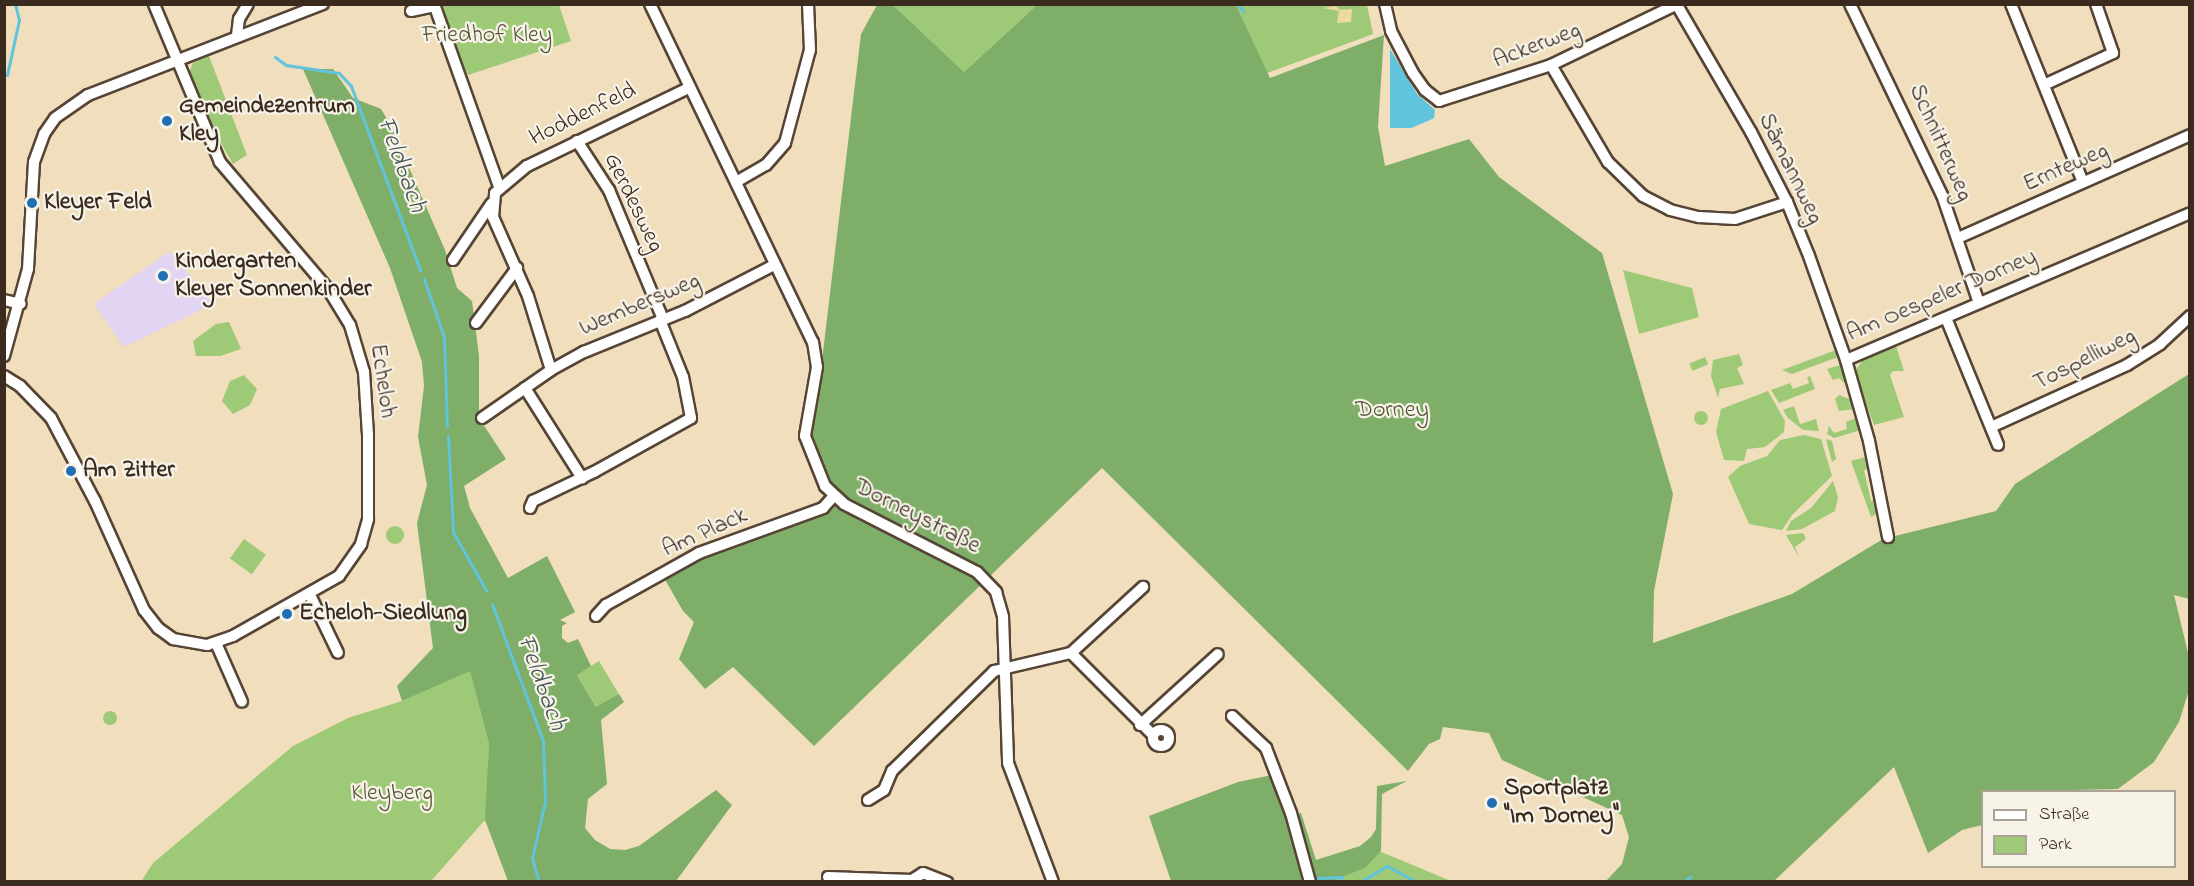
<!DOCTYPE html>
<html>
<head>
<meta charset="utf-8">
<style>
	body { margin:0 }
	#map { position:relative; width:2194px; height:886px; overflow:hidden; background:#f0debd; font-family:"Indie Flower",sans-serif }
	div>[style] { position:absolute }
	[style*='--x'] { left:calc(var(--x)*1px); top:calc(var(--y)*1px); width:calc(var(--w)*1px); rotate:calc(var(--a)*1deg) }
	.built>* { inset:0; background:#e2d4f3 }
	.green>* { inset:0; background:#9eca77; transform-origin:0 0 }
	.round { border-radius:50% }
	.forest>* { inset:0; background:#7eae68 }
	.sand>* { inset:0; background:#eeda9e }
	.water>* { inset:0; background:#5fc4dc }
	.stream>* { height:3px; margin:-1.5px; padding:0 1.5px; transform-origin:1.5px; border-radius:1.5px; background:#5fc4dc }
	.roads { filter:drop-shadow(2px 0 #564536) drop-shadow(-2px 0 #564536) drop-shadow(0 2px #564536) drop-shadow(0 -2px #564536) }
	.minor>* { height:10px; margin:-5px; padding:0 5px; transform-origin:5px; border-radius:5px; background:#fff }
	.minor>.ring { margin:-5px; padding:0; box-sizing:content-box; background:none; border:10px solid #fff; border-radius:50% }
	.dots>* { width:16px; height:16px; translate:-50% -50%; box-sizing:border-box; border:3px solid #f7f3e8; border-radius:50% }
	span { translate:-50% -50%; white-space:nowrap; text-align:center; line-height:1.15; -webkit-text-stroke:4.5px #f7f3e8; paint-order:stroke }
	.park-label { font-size:24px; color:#545234 }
	.street-label { font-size:24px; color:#3b2a1e }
	.poi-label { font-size:24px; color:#3b2a1e; font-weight:700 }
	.left { translate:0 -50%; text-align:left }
	.water-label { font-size:26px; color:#465857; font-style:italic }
	.frame { position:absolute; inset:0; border:6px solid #3b2a1e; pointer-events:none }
	.legend { position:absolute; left:1981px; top:790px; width:195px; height:78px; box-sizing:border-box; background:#f7f3e8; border:2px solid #aca397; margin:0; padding:8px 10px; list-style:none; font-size:18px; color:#3b2a1e }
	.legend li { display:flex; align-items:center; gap:12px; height:30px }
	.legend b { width:30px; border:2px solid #aca397 }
</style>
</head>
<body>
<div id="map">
	<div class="built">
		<div style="clip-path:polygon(170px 251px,213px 304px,124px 347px,94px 304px)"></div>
	</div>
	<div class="green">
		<div style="clip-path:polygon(1278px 4px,1367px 5px,1373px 34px,1267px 73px,1236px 5px)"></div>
		<div style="clip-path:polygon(442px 5px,559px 5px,571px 41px,468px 75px,447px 30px)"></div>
		<div style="clip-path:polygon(893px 5px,1037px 5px,964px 72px)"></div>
		<div style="clip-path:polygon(209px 56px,247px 155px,233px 164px,210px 124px,189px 73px,193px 63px)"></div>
		<div style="clip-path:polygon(1623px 270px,1692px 288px,1699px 317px,1639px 334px)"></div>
		<div style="clip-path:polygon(229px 322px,241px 349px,220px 356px,196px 356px,193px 341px,216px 324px)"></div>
		<div style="clip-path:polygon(1896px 346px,1904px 371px,1893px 371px,1890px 375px,1904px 417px,1874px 425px,1856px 376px,1857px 368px,1863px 360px)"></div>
		<div style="clip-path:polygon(1836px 350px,1838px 357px,1792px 374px,1782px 370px)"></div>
		<div style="clip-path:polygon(1739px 354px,1743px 365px,1737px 368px,1744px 384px,1720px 389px,1718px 398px,1711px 376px,1713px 360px)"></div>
		<div style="left:1705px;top:357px;width:8px;height:17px;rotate:67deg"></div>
		<div style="clip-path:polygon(1843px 364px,1848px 382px,1844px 383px,1839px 378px,1833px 380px,1827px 369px)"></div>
		<div style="clip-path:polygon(244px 375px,257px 389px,250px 405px,233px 414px,222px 401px,230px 381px)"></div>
		<div style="clip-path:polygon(1810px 376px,1815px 389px,1779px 403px,1771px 390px,1790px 383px,1793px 389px,1809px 383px,1807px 377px)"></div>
		<div style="clip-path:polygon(1768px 391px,1785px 421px,1784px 432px,1765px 447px,1747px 449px,1744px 461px,1724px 460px,1716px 432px,1721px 409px)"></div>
		<div style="clip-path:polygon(1839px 395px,1854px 401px,1856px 409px,1839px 411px,1835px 399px)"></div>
		<div style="clip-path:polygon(1794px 406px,1800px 424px,1816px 419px,1819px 431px,1803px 430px,1788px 418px,1783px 410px)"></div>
		<div class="round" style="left:1694px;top:411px;width:14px;height:14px"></div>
		<div style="clip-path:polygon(1859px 417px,1861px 430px,1834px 438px,1827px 434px,1829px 426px,1834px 433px,1847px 429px,1846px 422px)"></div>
		<div style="clip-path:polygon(1804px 435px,1821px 439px,1832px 476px,1792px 515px,1782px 530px,1749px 524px,1728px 477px,1740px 466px,1767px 456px,1780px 440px)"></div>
		<div style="clip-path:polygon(1826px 439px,1832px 441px,1836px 459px,1832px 462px)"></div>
		<div style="clip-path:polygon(1869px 456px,1872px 468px,1864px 470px,1871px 501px,1879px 499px,1878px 513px,1871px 517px,1851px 461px)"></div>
		<div style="clip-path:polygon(1833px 481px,1838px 497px,1835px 511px,1802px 529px,1786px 531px,1791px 521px,1811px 508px)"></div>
		<div class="round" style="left:386px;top:526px;width:18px;height:18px"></div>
		<div style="clip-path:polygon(1803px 533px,1806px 539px,1795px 547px,1799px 557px,1786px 535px)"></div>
		<div style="left:244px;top:539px;width:27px;height:24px;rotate:36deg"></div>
		<div style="left:599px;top:661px;width:39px;height:26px;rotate:59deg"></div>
		<div style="clip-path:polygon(470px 670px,489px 744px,487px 814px,492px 824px,484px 821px,431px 881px,141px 882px,153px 863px,293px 746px,348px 718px,402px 701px)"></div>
		<div class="round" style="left:103px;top:711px;width:14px;height:14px"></div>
		<div style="clip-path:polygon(1379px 851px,1451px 881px,1317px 882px)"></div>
	</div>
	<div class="forest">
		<div style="clip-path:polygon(877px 5px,893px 5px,964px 72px,1037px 5px,1236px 5px,1270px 78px,1384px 35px,1378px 127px,1385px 166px,1469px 139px,1499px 177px,1602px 253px,1673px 494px,1654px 591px,1653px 643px,1792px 594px,1883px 539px,1996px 511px,2015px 484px,2189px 374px,2189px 599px,2174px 595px,2190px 661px,2189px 690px,2179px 722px,2154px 762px,2118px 789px,1982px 792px,1982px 825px,1962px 830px,1928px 853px,1894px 767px,1774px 881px,1606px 881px,1622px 864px,1629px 837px,1622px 815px,1502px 760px,1489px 733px,1443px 727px,1440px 739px,1429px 744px,1408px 771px,1102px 468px,814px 746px,733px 667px,705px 689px,679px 659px,694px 622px,683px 611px,664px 578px,701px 557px,832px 510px,841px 497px,830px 482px,809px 425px,821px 369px,861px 34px)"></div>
		<div style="clip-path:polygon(303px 69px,333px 69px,353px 98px,381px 109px,390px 124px,445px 250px,457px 288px,472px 301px,479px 356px,479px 418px,506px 459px,464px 486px,470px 508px,508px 578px,547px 556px,575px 612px,560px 620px,567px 623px,562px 626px,562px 638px,568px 643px,578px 639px,591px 666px,577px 675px,596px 707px,619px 694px,624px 702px,601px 720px,607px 784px,588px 799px,585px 828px,595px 840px,610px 849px,625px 850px,639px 846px,716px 790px,732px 805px,676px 881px,508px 881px,485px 820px,489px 744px,470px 671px,402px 701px,397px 686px,433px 648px,417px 523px,427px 485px,418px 437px,424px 386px,422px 362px,390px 268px)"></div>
		<div style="clip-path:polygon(1272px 775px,1288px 817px,1301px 813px,1316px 860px,1360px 846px,1371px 837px,1376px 829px,1377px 786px,1407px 781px,1382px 794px,1381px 851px,1365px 868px,1331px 881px,1171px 881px,1149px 816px,1238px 782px)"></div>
	</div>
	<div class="sand">
		<div style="clip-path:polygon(1336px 6px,1340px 10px,1352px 9px,1351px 22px,1337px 23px,1339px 11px,1323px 8px)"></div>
	</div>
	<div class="water">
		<div style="clip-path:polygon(1390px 49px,1417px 94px,1435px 110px,1434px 118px,1428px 121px,1411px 128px,1390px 128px)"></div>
	</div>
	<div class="stream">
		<div style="--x:1238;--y:4;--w:9;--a:54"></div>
		<div style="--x:275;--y:57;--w:14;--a:36"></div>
		<div style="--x:286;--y:65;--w:54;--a:8.6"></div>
		<div style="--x:339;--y:73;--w:18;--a:47"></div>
		<div style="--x:351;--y:86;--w:197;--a:69.4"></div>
		<div style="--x:7;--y:75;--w:56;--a:-77.7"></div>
		<div style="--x:19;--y:20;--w:16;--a:-104"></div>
		<div style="--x:424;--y:279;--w:61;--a:71"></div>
		<div style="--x:444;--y:337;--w:89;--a:88.1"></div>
		<div style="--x:448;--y:436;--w:96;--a:87"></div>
		<div style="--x:453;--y:532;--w:67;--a:60.4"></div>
		<div style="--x:492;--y:604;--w:146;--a:69.6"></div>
		<div style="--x:543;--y:741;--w:61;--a:88.1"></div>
		<div style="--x:545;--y:802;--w:57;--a:103.1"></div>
		<div style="--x:532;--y:858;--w:25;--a:74"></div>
		<div style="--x:1316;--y:878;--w:26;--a:-2"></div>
		<div style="--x:1342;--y:877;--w:5;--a:90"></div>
		<div style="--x:1360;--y:882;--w:31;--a:-31"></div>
		<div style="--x:1387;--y:866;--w:34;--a:28"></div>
		<div style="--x:1683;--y:882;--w:9;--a:-36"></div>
	</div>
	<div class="roads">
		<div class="minor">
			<div style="--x:434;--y:4;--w:194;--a:70.4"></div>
			<div style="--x:650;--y:4;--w:375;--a:64.3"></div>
			<div style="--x:813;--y:342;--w:25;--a:81"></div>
			<div style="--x:817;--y:367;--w:70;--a:99.9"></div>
			<div style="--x:805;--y:436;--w:54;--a:68.2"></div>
			<div style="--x:825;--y:486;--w:26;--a:43"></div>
			<div style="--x:844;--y:504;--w:149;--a:27.1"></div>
			<div style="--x:977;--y:572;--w:28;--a:46"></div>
			<div style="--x:996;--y:592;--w:26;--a:74"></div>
			<div style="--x:1003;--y:617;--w:146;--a:88"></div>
			<div style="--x:1008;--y:763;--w:127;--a:69.3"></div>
			<div style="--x:1385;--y:4;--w:28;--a:77"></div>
			<div style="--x:1391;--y:31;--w:47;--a:62.4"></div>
			<div style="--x:1413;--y:73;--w:21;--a:55"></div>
			<div style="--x:1425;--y:90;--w:18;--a:38"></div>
			<div style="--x:1439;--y:101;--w:118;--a:-17.8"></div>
			<div style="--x:1551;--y:65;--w:141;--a:-25.7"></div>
			<div style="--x:1850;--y:4;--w:212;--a:64.3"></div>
			<div style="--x:1942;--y:195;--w:114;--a:71.1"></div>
			<div style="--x:2011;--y:4;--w:192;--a:68"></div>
			<div style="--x:1677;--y:5;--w:147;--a:59.8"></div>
			<div style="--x:1751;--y:132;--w:79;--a:62.8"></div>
			<div style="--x:1787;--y:202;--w:58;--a:67.8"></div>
			<div style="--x:1809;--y:256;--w:110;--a:70.4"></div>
			<div style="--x:1846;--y:360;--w:84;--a:74.1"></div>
			<div style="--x:1869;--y:441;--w:98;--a:78.8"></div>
			<div style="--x:411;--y:11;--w:24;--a:-12"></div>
			<div style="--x:237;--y:35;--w:16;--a:-83"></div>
			<div style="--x:239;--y:19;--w:17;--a:-59"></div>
			<div style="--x:1551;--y:65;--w:113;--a:59.6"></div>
			<div style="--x:1608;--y:162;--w:49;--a:44.2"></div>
			<div style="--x:1643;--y:196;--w:30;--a:27"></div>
			<div style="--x:1670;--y:210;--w:30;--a:14"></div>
			<div style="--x:1699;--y:217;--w:36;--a:3"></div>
			<div style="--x:1735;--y:219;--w:55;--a:-18.1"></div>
			<div style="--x:2046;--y:84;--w:74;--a:-24.8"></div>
			<div style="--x:2113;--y:53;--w:52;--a:-109.1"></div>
			<div style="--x:577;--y:141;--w:59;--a:56.9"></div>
			<div style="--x:609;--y:190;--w:140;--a:67.3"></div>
			<div style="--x:736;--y:182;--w:34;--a:-30"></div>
			<div style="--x:766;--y:165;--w:29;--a:-49"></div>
			<div style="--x:785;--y:143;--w:96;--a:-75"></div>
			<div style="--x:810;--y:50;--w:46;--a:-92.5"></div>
			<div style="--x:1958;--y:238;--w:254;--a:-23.9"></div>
			<div style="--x:453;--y:260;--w:68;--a:-55.8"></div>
			<div style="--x:4;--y:300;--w:17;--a:13"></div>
			<div style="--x:1946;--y:318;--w:137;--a:67.7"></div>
			<div style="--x:476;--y:323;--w:69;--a:-53.3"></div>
			<div style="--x:4;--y:356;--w:90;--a:-74.6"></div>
			<div style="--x:28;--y:269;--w:107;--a:-86.8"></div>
			<div style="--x:34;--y:162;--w:30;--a:-70"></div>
			<div style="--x:44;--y:134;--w:19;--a:-55"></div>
			<div style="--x:55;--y:118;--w:40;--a:-34.9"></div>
			<div style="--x:88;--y:95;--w:252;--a:-21.2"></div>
			<div style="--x:1846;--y:360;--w:374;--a:-23.1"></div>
			<div style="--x:551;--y:370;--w:77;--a:-107.3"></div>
			<div style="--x:528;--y:296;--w:86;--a:-113.9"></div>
			<div style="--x:493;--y:217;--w:24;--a:-85"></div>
			<div style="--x:495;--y:193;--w:42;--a:-40.2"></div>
			<div style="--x:527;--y:166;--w:179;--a:-25.8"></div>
			<div style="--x:4;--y:376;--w:19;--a:32"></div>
			<div style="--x:20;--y:386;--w:45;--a:45.9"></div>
			<div style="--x:51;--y:418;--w:94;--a:62.1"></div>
			<div style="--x:95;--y:501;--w:120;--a:65.8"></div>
			<div style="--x:144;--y:610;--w:23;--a:52"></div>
			<div style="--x:158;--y:628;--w:19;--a:36"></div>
			<div style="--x:173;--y:639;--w:35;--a:10"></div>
			<div style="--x:207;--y:645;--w:28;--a:-19"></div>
			<div style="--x:233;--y:636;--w:122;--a:-29.5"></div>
			<div style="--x:339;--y:576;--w:39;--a:-55"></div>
			<div style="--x:361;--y:544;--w:26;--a:-74"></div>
			<div style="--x:368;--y:519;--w:84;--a:-90"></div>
			<div style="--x:368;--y:435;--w:63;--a:-93.6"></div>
			<div style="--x:364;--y:372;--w:49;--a:-106.6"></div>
			<div style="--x:350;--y:325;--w:42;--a:-121.4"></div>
			<div style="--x:328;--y:289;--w:167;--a:-130.4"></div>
			<div style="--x:220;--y:162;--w:171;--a:-112.7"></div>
			<div style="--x:525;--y:388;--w:107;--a:57.7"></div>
			<div style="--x:482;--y:418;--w:84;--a:-34.8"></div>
			<div style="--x:551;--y:370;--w:38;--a:-29"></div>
			<div style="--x:584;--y:352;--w:109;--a:-22.1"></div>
			<div style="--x:685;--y:311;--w:100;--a:-27.3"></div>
			<div style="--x:1991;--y:427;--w:149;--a:-24.5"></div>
			<div style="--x:2127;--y:365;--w:39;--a:-32"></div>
			<div style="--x:2160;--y:344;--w:41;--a:-43"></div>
			<div style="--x:530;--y:508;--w:8;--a:-67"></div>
			<div style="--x:533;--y:501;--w:68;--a:-25.4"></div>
			<div style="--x:594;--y:472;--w:111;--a:-29.1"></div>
			<div style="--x:691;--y:418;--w:42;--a:-101"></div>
			<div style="--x:683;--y:377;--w:61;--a:-112"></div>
			<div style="--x:310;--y:595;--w:64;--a:64.2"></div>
			<div style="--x:596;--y:616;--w:15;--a:-48"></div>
			<div style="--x:606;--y:605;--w:107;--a:-29.2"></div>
			<div style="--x:699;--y:553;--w:132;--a:-19.9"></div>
			<div style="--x:823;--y:508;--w:15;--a:-48"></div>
			<div style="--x:216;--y:643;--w:64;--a:66.2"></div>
			<div style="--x:1071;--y:653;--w:98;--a:-42.5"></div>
			<div style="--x:1232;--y:716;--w:47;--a:43.3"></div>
			<div style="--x:1266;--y:748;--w:70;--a:69"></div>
			<div style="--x:1291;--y:813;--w:72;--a:74.6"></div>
			<div style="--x:1140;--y:725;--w:105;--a:-42.3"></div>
			<div class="ring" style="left:1153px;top:730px;width:6px;height:6px"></div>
			<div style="--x:868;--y:800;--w:19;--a:-32"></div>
			<div style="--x:884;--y:790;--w:21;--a:-67"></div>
			<div style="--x:892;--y:771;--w:143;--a:-44.4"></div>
			<div style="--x:994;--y:671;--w:79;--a:-13.2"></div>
			<div style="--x:1071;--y:653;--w:116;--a:45"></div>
			<div style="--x:828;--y:877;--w:84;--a:2"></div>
			<div style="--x:912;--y:880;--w:13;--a:-32"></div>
			<div style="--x:923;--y:873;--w:26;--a:21"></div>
		</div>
	</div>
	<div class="dots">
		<div style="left:167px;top:121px;background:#1f6fb2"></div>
		<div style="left:32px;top:203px;background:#1f6fb2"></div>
		<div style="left:163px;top:276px;background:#1f6fb2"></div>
		<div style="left:71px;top:471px;background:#1f6fb2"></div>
		<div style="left:287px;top:614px;background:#1f6fb2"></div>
		<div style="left:1492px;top:803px;background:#1f6fb2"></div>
	</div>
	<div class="park-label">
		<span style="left:487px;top:36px">Friedhof Kley</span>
		<span style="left:1392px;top:411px">Dorney</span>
		<span style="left:392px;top:794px">Kleyberg</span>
	</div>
	<div class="street-label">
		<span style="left:1537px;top:46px;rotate:-21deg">Ackerweg</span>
		<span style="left:583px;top:115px;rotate:-26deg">Hoddenfeld</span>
		<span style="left:1940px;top:143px;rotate:66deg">Schnitterweg</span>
		<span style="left:2066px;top:168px;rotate:-24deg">Ernteweg</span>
		<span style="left:1790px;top:169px;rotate:64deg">Sämannweg</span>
		<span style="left:633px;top:203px;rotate:64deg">Gerdesweg</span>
		<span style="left:1942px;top:296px;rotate:-23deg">Am Oespeler Dorney</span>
		<span style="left:640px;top:305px;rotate:-23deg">Wembersweg</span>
		<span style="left:2085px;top:360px;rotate:-27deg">Tospelliweg</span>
		<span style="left:382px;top:381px;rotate:82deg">Echeloh</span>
		<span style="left:917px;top:517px;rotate:27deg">Dorneystraße</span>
		<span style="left:705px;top:533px;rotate:-24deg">Am Plack</span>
	</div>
	<div class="poi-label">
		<span class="left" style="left:179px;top:121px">Gemeindezentrum<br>Kley</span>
		<span class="left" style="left:44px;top:203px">Kleyer Feld</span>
		<span class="left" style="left:175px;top:276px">Kindergarten<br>Kleyer Sonnenkinder</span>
		<span class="left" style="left:83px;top:471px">Am Zitter</span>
		<span class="left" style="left:299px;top:614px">Echeloh-Siedlung</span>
		<span class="left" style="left:1504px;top:803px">Sportplatz<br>"Im Dorney"</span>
	</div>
	<div class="water-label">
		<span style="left:400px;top:165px;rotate:70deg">Feldbach</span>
		<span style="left:540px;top:683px;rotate:70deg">Feldbach</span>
	</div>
	<div class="frame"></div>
	<ul class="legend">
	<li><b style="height:8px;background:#fff"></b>Straße</li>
	<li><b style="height:16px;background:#9eca77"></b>Park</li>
	</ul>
</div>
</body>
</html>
